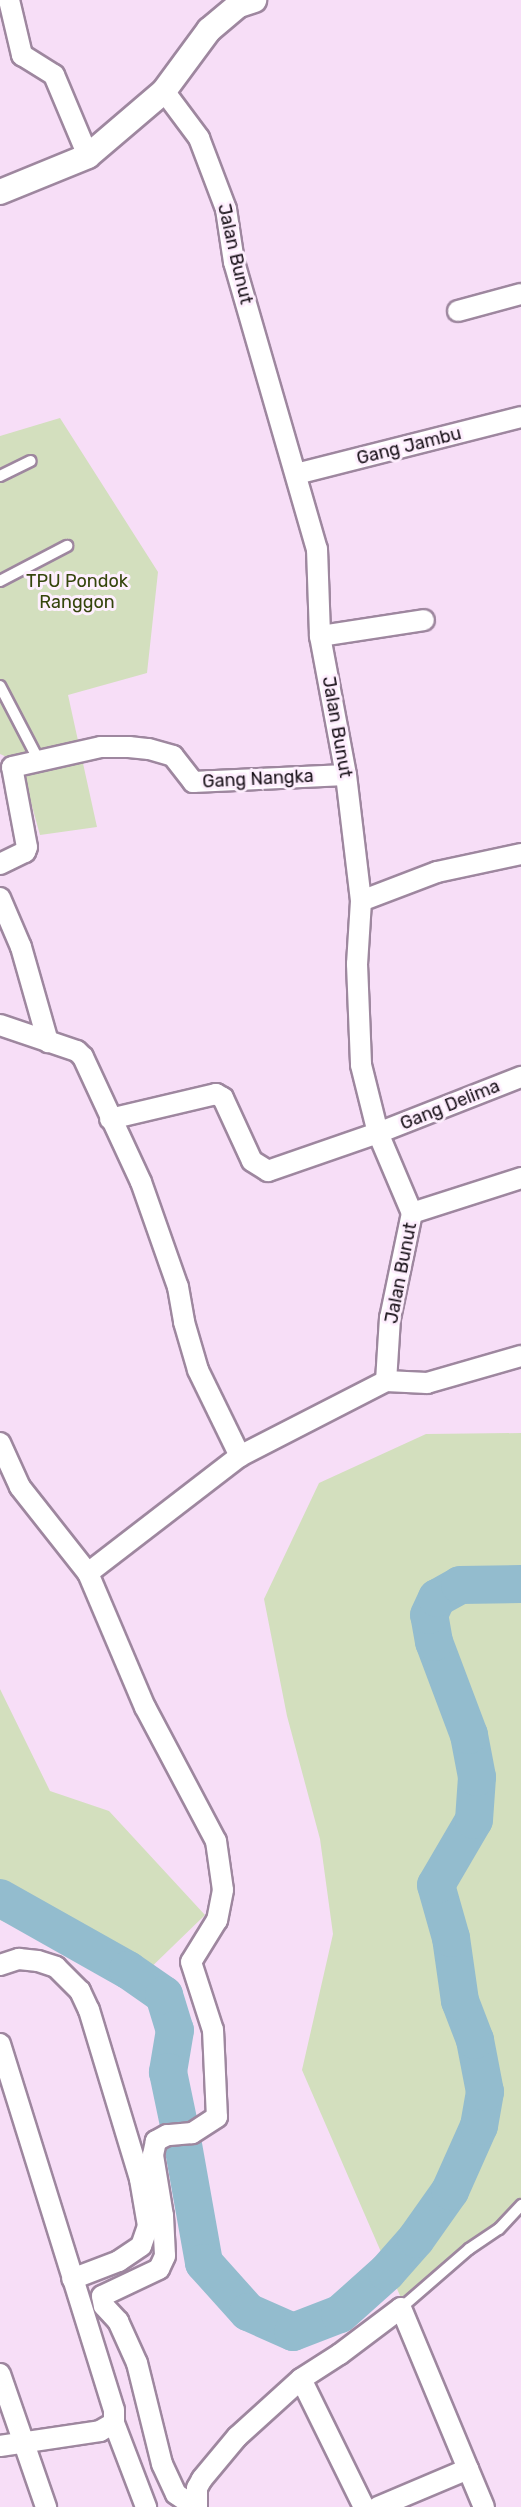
<!DOCTYPE html>
<html>
<head>
<meta charset="utf-8">
<style>
	body { margin:0 }
	#map { position:relative; width:521px; height:2507px; overflow:hidden; background:#f7def7; font-family:Rubik,sans-serif }
	div>[style] { position:absolute }
	[style*='--x'] { left:calc(var(--x)*1px); top:calc(var(--y)*1px); width:calc(var(--w)*1px); rotate:calc(var(--a)*1deg) }
	.green>* { inset:0; background:#d3dfbe }
	.river>* { height:38px; margin:-19px; padding:0 19px; transform-origin:19px; border-radius:19px; background:#93bcce }
	.roads { filter:drop-shadow(2px 0 #9e879f) drop-shadow(-2px 0 #9e879f) drop-shadow(0 2px #9e879f) drop-shadow(0 -2px #9e879f) }
	.service>* { height:10px; margin:-5px; padding:0 5px; transform-origin:5px; border-radius:5px; background:#fff }
	.minor>* { height:20px; margin:-10px; padding:0 10px; transform-origin:10px; border-radius:10px; background:#fff }
	.tertiary>* { height:24px; margin:-12px; padding:0 12px; transform-origin:12px; border-radius:12px; background:#fff }
	span { translate:-50% -50%; white-space:nowrap; text-align:center; line-height:1.15; -webkit-text-stroke:6px #feeffe; paint-order:stroke }
	.street-label { font-size:18px; color:#170f17 }
	.park-label { font-size:18px; color:#35450c }
</style>
</head>
<body>
<div id="map">
	<div class="green">
		<div style="clip-path:polygon(60px 418px,158px 572px,147px 673px,68px 695px,97px 827px,40px 835px,20px 763px,0 754px,0 436px)"></div>
		<div style="clip-path:polygon(521px 1433px,521px 2205px,401px 2298px,302px 2070px,333px 1934px,320px 1839px,287px 1716px,264px 1599px,319px 1483px,426px 1434px)"></div>
		<div style="clip-path:polygon(0 1689px,50px 1791px,109px 1811px,205px 1915px,138px 1980px,0 1920px)"></div>
	</div>
	<div class="river">
		<div style="--x:0;--y:1898;--w:147;--a:29.4"></div>
		<div style="--x:128;--y:1970;--w:44;--a:34.8"></div>
		<div style="--x:164;--y:1995;--w:37;--a:73"></div>
		<div style="--x:175;--y:2030;--w:43;--a:99.5"></div>
		<div style="--x:168;--y:2072;--w:68;--a:78.2"></div>
		<div style="--x:182;--y:2139;--w:126;--a:79.9"></div>
		<div style="--x:204;--y:2263;--w:66;--a:48.1"></div>
		<div style="--x:248;--y:2312;--w:49;--a:24"></div>
		<div style="--x:293;--y:2332;--w:50;--a:-21"></div>
		<div style="--x:340;--y:2314;--w:63;--a:-41.8"></div>
		<div style="--x:387;--y:2272;--w:44;--a:-48.7"></div>
		<div style="--x:416;--y:2239;--w:59;--a:-54.7"></div>
		<div style="--x:450;--y:2191;--w:71;--a:-66"></div>
		<div style="--x:479;--y:2126;--w:35;--a:-80"></div>
		<div style="--x:485;--y:2092;--w:53;--a:-100.9"></div>
		<div style="--x:475;--y:2040;--w:42;--a:-111"></div>
		<div style="--x:460;--y:2001;--w:64;--a:-98.1"></div>
		<div style="--x:451;--y:1938;--w:55;--a:-105.8"></div>
		<div style="--x:436;--y:1885;--w:75;--a:-59.7"></div>
		<div style="--x:474;--y:1820;--w:43;--a:-86"></div>
		<div style="--x:477;--y:1777;--w:43;--a:-100.8"></div>
		<div style="--x:469;--y:1735;--w:99;--a:-110.6"></div>
		<div style="--x:434;--y:1642;--w:27;--a:-100"></div>
		<div style="--x:429;--y:1615;--w:19;--a:-65"></div>
		<div style="--x:437;--y:1598;--w:26;--a:-29"></div>
		<div style="--x:460;--y:1585;--w:61;--a:-0.9"></div>
	</div>
	<div class="roads">
		<div class="service">
			<div style="--x:0;--y:476;--w:34;--a:-26"></div>
			<div style="--x:0;--y:581;--w:76;--a:-27.6"></div>
			<div style="--x:0;--y:686;--w:85;--a:62.5"></div>
			<div style="--x:401;--y:2308;--w:90;--a:-40.9"></div>
			<div style="--x:469;--y:2249;--w:36;--a:-34"></div>
			<div style="--x:499;--y:2229;--w:33;--a:-47"></div>
		</div>
		<div class="minor">
			<div style="--x:9;--y:0;--w:57;--a:76.7"></div>
			<div style="--x:22;--y:55;--w:38;--a:32"></div>
			<div style="--x:54;--y:75;--w:88;--a:67.2"></div>
			<div style="--x:164;--y:91;--w:59;--a:53.3"></div>
			<div style="--x:199;--y:138;--w:76;--a:69.2"></div>
			<div style="--x:226;--y:209;--w:54;--a:81.4"></div>
			<div style="--x:234;--y:262;--w:299;--a:73.9"></div>
			<div style="--x:317;--y:549;--w:87;--a:88"></div>
			<div style="--x:320;--y:636;--w:141;--a:79.4"></div>
			<div style="--x:346;--y:775;--w:127;--a:83.2"></div>
			<div style="--x:361;--y:901;--w:63;--a:93.6"></div>
			<div style="--x:357;--y:964;--w:101;--a:87.7"></div>
			<div style="--x:361;--y:1065;--w:70;--a:76"></div>
			<div style="--x:378;--y:1133;--w:87;--a:67"></div>
			<div style="--x:412;--y:1213;--w:107;--a:101.8"></div>
			<div style="--x:390;--y:1318;--w:63;--a:93.6"></div>
			<div style="--x:458;--y:311;--w:65;--a:-15.1"></div>
			<div style="--x:296;--y:474;--w:232;--a:-14.2"></div>
			<div style="--x:320;--y:636;--w:105;--a:-8.7"></div>
			<div style="--x:0;--y:864;--w:28;--a:-26"></div>
			<div style="--x:25;--y:852;--w:5;--a:-68"></div>
			<div style="--x:27;--y:847;--w:81;--a:-100.6"></div>
			<div style="--x:12;--y:767;--w:91;--a:-12.7"></div>
			<div style="--x:101;--y:747;--w:28;--a:0"></div>
			<div style="--x:129;--y:747;--w:20;--a:6"></div>
			<div style="--x:149;--y:749;--w:25;--a:16"></div>
			<div style="--x:173;--y:756;--w:33;--a:52"></div>
			<div style="--x:193;--y:782;--w:153;--a:-2.6"></div>
			<div style="--x:0;--y:898;--w:53;--a:66.8"></div>
			<div style="--x:21;--y:947;--w:99;--a:74.1"></div>
			<div style="--x:361;--y:901;--w:81;--a:-20.9"></div>
			<div style="--x:437;--y:872;--w:86;--a:-12.1"></div>
			<div style="--x:0;--y:1025;--w:81;--a:18.7"></div>
			<div style="--x:77;--y:1051;--w:8;--a:45"></div>
			<div style="--x:83;--y:1057;--w:138;--a:65.1"></div>
			<div style="--x:141;--y:1182;--w:111;--a:70.6"></div>
			<div style="--x:178;--y:1287;--w:36;--a:80"></div>
			<div style="--x:184;--y:1322;--w:50;--a:73.7"></div>
			<div style="--x:198;--y:1370;--w:96;--a:64"></div>
			<div style="--x:110;--y:1119;--w:109;--a:-13.3"></div>
			<div style="--x:216;--y:1094;--w:8;--a:30"></div>
			<div style="--x:223;--y:1098;--w:69;--a:65.3"></div>
			<div style="--x:252;--y:1161;--w:19;--a:32"></div>
			<div style="--x:268;--y:1171;--w:116;--a:-19.1"></div>
			<div style="--x:378;--y:1133;--w:154;--a:-21.4"></div>
			<div style="--x:412;--y:1213;--w:114;--a:-17.8"></div>
			<div style="--x:0;--y:1443;--w:48;--a:65.6"></div>
			<div style="--x:20;--y:1487;--w:110;--a:51.7"></div>
			<div style="--x:88;--y:1573;--w:146;--a:67"></div>
			<div style="--x:145;--y:1707;--w:152;--a:62.1"></div>
			<div style="--x:216;--y:1841;--w:49;--a:81.9"></div>
			<div style="--x:223;--y:1890;--w:31;--a:101"></div>
			<div style="--x:217;--y:1920;--w:49;--a:121.8"></div>
			<div style="--x:191;--y:1962;--w:71;--a:72.1"></div>
			<div style="--x:213;--y:2030;--w:87;--a:87.4"></div>
			<div style="--x:217;--y:2117;--w:30;--a:147"></div>
			<div style="--x:192;--y:2133;--w:25;--a:175"></div>
			<div style="--x:167;--y:2135;--w:13;--a:151"></div>
			<div style="--x:156;--y:2141;--w:14;--a:102"></div>
			<div style="--x:153;--y:2155;--w:62;--a:80.7"></div>
			<div style="--x:163;--y:2216;--w:40;--a:87.1"></div>
			<div style="--x:165;--y:2256;--w:14;--a:115"></div>
			<div style="--x:159;--y:2269;--w:63;--a:154.7"></div>
			<div style="--x:102;--y:2296;--w:10;--a:79"></div>
			<div style="--x:104;--y:2306;--w:21;--a:47"></div>
			<div style="--x:118;--y:2321;--w:46;--a:65.7"></div>
			<div style="--x:137;--y:2363;--w:104;--a:76.1"></div>
			<div style="--x:162;--y:2464;--w:33;--a:65"></div>
			<div style="--x:176;--y:2494;--w:23;--a:34"></div>
			<div style="--x:88;--y:1573;--w:192;--a:-37.6"></div>
			<div style="--x:240;--y:1456;--w:164;--a:-27.2"></div>
			<div style="--x:386;--y:1381;--w:41;--a:2.8"></div>
			<div style="--x:427;--y:1383;--w:98;--a:-16"></div>
			<div style="--x:0;--y:1965;--w:20;--a:-18"></div>
			<div style="--x:19;--y:1959;--w:19;--a:6"></div>
			<div style="--x:38;--y:1961;--w:19;--a:18"></div>
			<div style="--x:56;--y:1967;--w:34;--a:45"></div>
			<div style="--x:80;--y:1991;--w:21;--a:65"></div>
			<div style="--x:89;--y:2010;--w:177;--a:73.2"></div>
			<div style="--x:140;--y:2179;--w:48;--a:80.3"></div>
			<div style="--x:148;--y:2226;--w:21;--a:109"></div>
			<div style="--x:141;--y:2246;--w:27;--a:146"></div>
			<div style="--x:119;--y:2261;--w:50;--a:159"></div>
			<div style="--x:0;--y:2044;--w:383;--a:72.7"></div>
			<div style="--x:114;--y:2410;--w:13;--a:90"></div>
			<div style="--x:114;--y:2423;--w:90;--a:69.1"></div>
			<div style="--x:0;--y:2374;--w:141;--a:70.9"></div>
			<div style="--x:301;--y:2379;--w:143;--a:63.8"></div>
			<div style="--x:0;--y:2446;--w:101;--a:-8.5"></div>
			<div style="--x:100;--y:2431;--w:16;--a:-30"></div>
			<div style="--x:468;--y:2469;--w:41;--a:67.2"></div>
			<div style="--x:197;--y:2507;--w:19;--a:-90"></div>
			<div style="--x:197;--y:2488;--w:10;--a:-61"></div>
			<div style="--x:202;--y:2479;--w:55;--a:-50.2"></div>
			<div style="--x:237;--y:2437;--w:86;--a:-42.2"></div>
			<div style="--x:301;--y:2379;--w:46;--a:-32.7"></div>
			<div style="--x:340;--y:2354;--w:76;--a:-37"></div>
			<div style="--x:401;--y:2308;--w:174;--a:67.4"></div>
			<div style="--x:468;--y:2469;--w:98;--a:157.1"></div>
		</div>
		<div class="tertiary">
			<div style="--x:0;--y:192;--w:95;--a:-22.2"></div>
			<div style="--x:88;--y:156;--w:100;--a:-40.5"></div>
			<div style="--x:164;--y:91;--w:76;--a:-53.6"></div>
			<div style="--x:209;--y:30;--w:39;--a:-40"></div>
			<div style="--x:239;--y:5;--w:16;--a:-18"></div>
		</div>
	</div>
	<div class="street-label">
		<span style="left:235px;top:254px;rotate:77deg">Jalan Bunut</span>
		<span style="left:409px;top:446px;rotate:-14deg">Gang Jambu</span>
		<span style="left:337px;top:727px;rotate:80deg">Jalan Bunut</span>
		<span style="left:258px;top:779px;rotate:-3deg">Gang Nangka</span>
		<span style="left:450px;top:1105px;rotate:-22deg">Gang Delima</span>
		<span style="left:401px;top:1273px;rotate:-79deg">Jalan Bunut</span>
	</div>
	<div class="park-label">
		<span style="left:77px;top:592px">TPU Pondok<br>Ranggon</span>
	</div>
</div>
</body>
</html>
